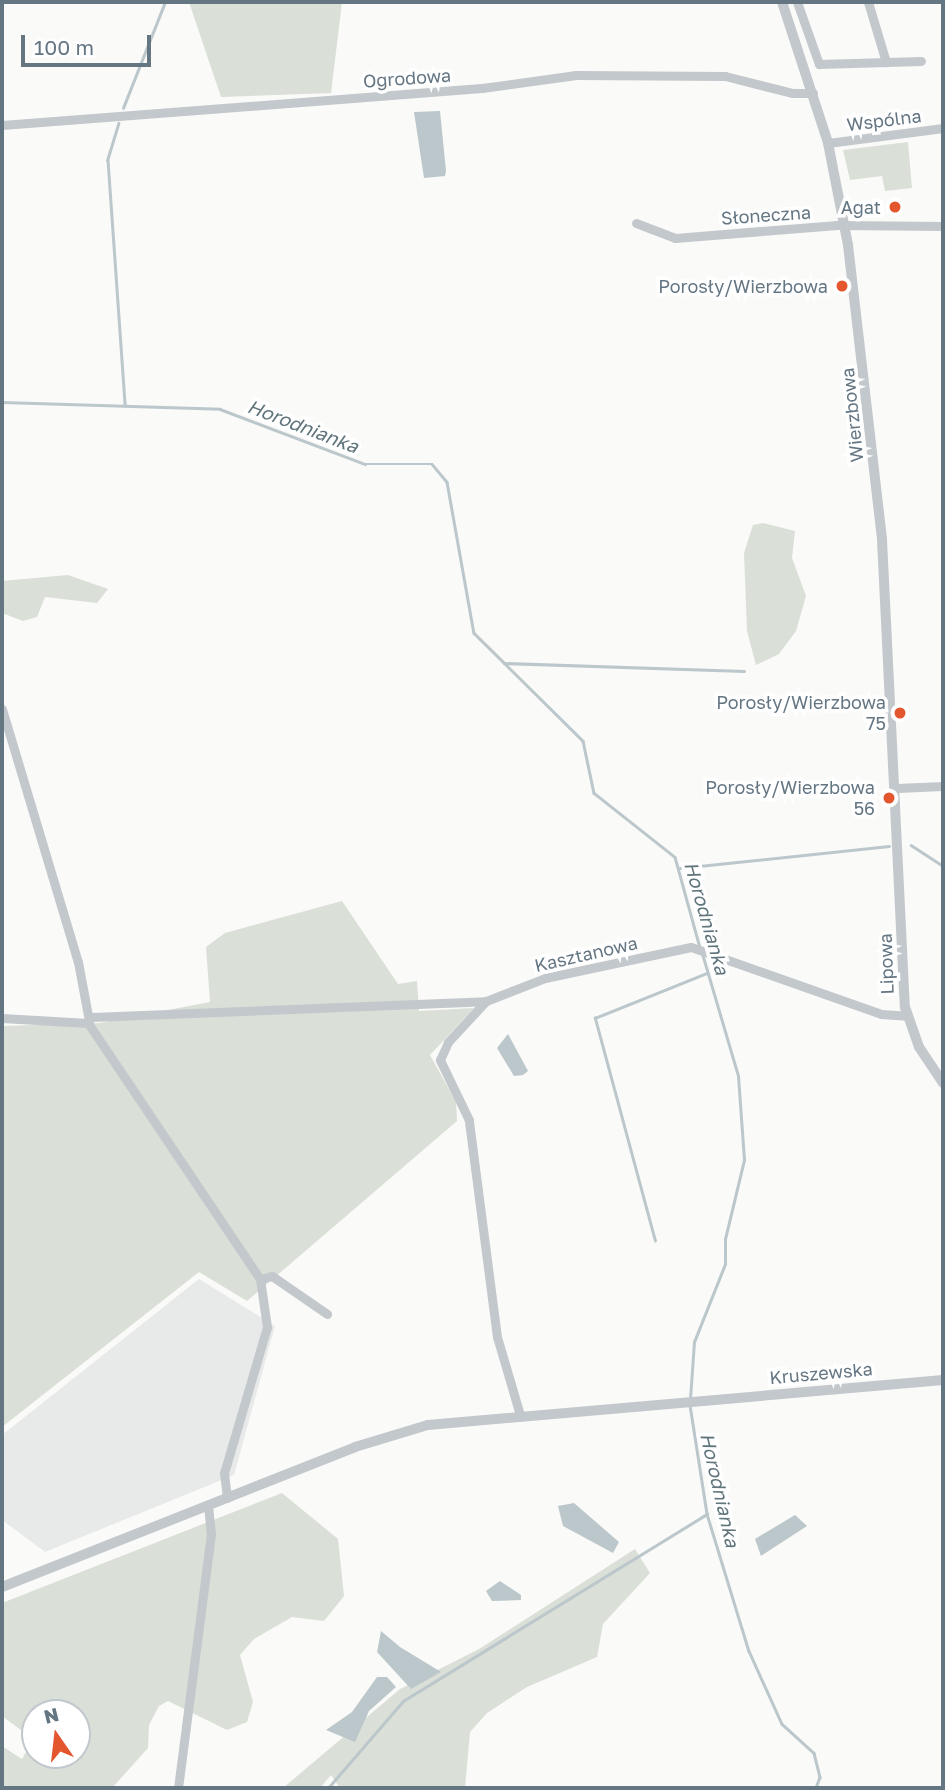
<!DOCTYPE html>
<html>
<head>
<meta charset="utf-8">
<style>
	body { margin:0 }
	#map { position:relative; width:945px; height:1790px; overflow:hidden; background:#fafaf8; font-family:"Golos Text",sans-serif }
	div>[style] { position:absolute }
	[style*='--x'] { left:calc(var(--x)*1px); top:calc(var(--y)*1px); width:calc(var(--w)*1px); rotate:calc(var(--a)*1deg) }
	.built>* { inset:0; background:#e8e9e9 }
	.green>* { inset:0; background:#dadfd7 }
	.water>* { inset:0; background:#bbc7cb }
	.stream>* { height:2.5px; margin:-1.25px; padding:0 1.25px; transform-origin:1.25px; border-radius:1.25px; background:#bbc7cb }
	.minor>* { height:9px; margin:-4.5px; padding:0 4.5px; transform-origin:4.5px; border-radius:4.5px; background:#c3c8cc }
	.tertiary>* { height:10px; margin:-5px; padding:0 5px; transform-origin:5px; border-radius:5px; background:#c3c8cc }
	.dots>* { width:19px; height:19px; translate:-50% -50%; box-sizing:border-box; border:4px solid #fff; border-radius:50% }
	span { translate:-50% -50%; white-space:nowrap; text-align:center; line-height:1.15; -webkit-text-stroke:7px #fff; paint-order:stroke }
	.street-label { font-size:18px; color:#657683 }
	.poi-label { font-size:18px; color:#657683 }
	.right { translate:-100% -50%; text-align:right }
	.water-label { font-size:19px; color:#60757c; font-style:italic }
	.frame { position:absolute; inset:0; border:4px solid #657683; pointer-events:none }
	.north { position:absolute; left:21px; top:1699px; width:70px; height:70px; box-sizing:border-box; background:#fff; border:2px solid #c1c8cd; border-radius:50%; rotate:346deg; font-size:19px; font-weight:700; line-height:28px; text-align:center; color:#657683 }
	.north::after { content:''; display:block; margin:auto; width:24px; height:32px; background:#e4572e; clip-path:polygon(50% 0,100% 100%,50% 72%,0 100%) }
	.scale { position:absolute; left:21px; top:35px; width:130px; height:32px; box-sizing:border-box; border:4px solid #657683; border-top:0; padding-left:9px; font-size:21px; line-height:24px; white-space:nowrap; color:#657683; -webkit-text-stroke:5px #fff; paint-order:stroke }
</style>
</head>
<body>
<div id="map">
	<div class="built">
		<div style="clip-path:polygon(199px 1279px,275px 1326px,234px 1475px,45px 1552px,2px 1520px,2px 1435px)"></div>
	</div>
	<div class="green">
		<div style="clip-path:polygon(189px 2px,342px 2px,331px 93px,221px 97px)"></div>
		<div style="clip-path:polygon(908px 142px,912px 188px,885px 191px,882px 176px,850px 180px,843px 150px)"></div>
		<div style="clip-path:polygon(763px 523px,795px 531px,792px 558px,806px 596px,796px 631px,779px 654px,756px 665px,747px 631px,744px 553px,753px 525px)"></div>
		<div style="clip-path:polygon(68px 575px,108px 589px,97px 603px,45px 597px,37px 617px,23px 621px,2px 613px,2px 581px)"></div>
		<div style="clip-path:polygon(342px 901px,398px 984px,417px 981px,419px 1011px,474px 1008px,430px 1055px,456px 1102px,457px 1121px,247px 1301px,199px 1272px,2px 1427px,2px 1026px,100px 1023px,210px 1002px,206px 947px,225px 933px)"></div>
		<div style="clip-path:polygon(evenodd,282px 1493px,338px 1539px,344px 1596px,324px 1621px,292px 1617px,254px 1639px,240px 1655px,253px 1702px,247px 1722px,227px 1730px,168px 1701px,159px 1706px,149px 1725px,148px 1748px,112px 1788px,2px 1788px,2px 1746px,22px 1759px,33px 1739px,2px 1716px,2px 1603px,282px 1493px,35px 1713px,77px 1713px,77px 1755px,35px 1755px,35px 1713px)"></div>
		<div style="clip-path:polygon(635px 1549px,650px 1573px,603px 1624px,597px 1657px,527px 1687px,487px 1713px,470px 1732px,465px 1788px,340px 1788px,331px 1775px,320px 1788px,283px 1788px,400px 1689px,479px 1649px)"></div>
	</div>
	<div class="water">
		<div style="clip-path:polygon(440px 111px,446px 171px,445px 176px,424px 178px,414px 112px)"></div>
		<div style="clip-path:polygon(508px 1034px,528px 1071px,523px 1075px,514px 1076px,497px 1048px)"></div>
		<div style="clip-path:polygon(574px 1503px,619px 1542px,613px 1553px,563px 1526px,558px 1506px)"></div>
		<div style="clip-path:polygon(795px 1515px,807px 1526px,761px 1556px,755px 1539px)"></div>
		<div style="clip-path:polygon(500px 1581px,521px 1595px,521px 1600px,492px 1601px,486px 1591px)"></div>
		<div style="clip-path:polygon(381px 1631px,400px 1647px,441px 1672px,411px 1689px,377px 1652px)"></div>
		<div style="clip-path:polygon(377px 1677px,387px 1677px,396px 1687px,369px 1711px,355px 1742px,326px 1730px,352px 1712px)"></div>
	</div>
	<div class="stream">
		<div style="--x:123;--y:108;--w:114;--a:-68.4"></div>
		<div style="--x:119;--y:123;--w:39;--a:107"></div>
		<div style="--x:108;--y:160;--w:245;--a:86"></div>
		<div style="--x:2;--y:402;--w:218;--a:1.8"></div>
		<div style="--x:220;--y:409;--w:155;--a:20.8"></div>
		<div style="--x:365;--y:464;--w:67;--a:0"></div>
		<div style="--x:432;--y:464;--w:23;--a:50"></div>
		<div style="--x:447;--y:482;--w:153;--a:79.9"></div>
		<div style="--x:474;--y:633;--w:153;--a:44.7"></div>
		<div style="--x:583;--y:741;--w:53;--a:78.1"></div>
		<div style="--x:594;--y:793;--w:103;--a:38.3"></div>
		<div style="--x:675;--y:857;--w:94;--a:74.6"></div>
		<div style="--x:504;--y:663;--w:240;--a:1.9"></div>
		<div style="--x:911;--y:845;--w:38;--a:33"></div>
		<div style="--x:680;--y:868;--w:210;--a:-6"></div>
		<div style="--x:655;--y:1241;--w:231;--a:-105.1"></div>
		<div style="--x:595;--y:1018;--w:121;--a:-21.9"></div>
		<div style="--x:690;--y:1399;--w:57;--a:-86"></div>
		<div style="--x:694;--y:1342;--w:84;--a:-68.3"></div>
		<div style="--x:725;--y:1264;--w:25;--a:-90"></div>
		<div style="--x:725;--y:1239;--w:81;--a:-76.5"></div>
		<div style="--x:744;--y:1160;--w:84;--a:-94.1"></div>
		<div style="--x:738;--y:1076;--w:127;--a:-106.4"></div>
		<div style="--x:690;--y:1405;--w:110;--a:81.1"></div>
		<div style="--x:707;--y:1514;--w:143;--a:73"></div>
		<div style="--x:749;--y:1651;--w:80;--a:65.7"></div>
		<div style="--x:782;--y:1724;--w:43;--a:42.2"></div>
		<div style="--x:814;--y:1753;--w:25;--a:76"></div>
		<div style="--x:820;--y:1777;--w:12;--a:110"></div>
		<div style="--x:328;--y:1788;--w:115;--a:-49.2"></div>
		<div style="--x:403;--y:1701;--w:357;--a:-31.6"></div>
	</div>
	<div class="minor">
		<div style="--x:797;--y:2;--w:66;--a:70.5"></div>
		<div style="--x:819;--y:64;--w:102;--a:-1.7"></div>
		<div style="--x:868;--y:2;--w:63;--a:73.3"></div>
		<div style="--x:2;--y:125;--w:481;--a:-4.4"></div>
		<div style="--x:482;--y:88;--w:95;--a:-7.9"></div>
		<div style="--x:576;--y:75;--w:149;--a:0.4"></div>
		<div style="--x:725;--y:76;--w:69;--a:14.2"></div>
		<div style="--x:792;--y:93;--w:21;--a:0"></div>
		<div style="--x:828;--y:143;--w:116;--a:-7.4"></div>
		<div style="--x:636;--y:223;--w:42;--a:21"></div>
		<div style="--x:675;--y:238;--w:163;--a:-4.6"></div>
		<div style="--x:837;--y:225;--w:106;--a:0.5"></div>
		<div style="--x:2;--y:709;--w:264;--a:73.3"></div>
		<div style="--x:78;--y:962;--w:60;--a:79.4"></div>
		<div style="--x:897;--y:788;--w:46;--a:-2.5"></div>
		<div style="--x:92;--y:1017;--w:394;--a:-2.3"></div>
		<div style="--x:2;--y:1018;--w:86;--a:3.3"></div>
		<div style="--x:88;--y:1023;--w:308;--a:56.1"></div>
		<div style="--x:260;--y:1279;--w:49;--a:81.7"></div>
		<div style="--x:267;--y:1327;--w:152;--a:106.4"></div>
		<div style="--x:224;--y:1473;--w:25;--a:83"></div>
		<div style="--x:260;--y:1279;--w:12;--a:-14"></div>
		<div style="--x:272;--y:1276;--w:67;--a:34.6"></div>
		<div style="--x:520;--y:1415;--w:81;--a:-106.4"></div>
		<div style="--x:497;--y:1337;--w:219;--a:-97.4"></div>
		<div style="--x:469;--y:1120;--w:67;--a:-115.8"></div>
		<div style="--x:440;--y:1060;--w:20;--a:-66"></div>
		<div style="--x:448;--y:1042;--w:56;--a:-47.2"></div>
		<div style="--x:486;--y:1001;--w:63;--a:-21.3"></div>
		<div style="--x:545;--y:978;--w:149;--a:-12"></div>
		<div style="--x:691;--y:947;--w:201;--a:19.4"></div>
		<div style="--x:881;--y:1014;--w:26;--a:4"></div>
		<div style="--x:178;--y:1788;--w:256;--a:-82.6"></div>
		<div style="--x:211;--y:1534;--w:28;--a:-96"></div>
	</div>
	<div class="tertiary">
		<div style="--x:782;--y:2;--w:148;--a:71.9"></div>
		<div style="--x:828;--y:143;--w:104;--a:78.9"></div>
		<div style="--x:848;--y:245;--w:297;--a:83.4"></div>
		<div style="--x:882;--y:540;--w:468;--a:87.2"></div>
		<div style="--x:905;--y:1007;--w:42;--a:70.7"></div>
		<div style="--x:919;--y:1047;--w:43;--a:56.3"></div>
		<div style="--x:2;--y:1587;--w:380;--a:-21.6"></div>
		<div style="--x:355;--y:1447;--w:76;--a:-16.8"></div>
		<div style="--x:428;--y:1425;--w:517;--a:-4.99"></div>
	</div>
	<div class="dots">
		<div style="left:895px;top:207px;background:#e4572e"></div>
		<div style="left:842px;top:286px;background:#e4572e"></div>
		<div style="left:900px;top:713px;background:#e4572e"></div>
		<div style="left:889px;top:798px;background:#e4572e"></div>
	</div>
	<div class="street-label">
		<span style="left:407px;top:78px;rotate:-4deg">Ogrodowa</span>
		<span style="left:884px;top:120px;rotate:-7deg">Wspólna</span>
		<span style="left:766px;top:215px;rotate:-4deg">Słoneczna</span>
		<span style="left:852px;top:415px;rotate:-96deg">Wierzbowa</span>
		<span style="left:586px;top:954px;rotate:-13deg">Kasztanowa</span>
		<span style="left:886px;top:964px;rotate:-92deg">Lipowa</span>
		<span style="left:821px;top:1373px;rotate:-5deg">Kruszewska</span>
	</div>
	<div class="poi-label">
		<span class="right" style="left:881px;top:207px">Agat</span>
		<span class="right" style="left:828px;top:286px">Porosły/Wierzbowa</span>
		<span class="right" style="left:886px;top:713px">Porosły/Wierzbowa<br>75</span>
		<span class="right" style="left:875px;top:798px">Porosły/Wierzbowa<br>56</span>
	</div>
	<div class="water-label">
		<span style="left:303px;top:426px;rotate:21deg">Horodnianka</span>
		<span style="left:707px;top:918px;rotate:74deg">Horodnianka</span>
		<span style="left:720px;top:1490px;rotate:77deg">Horodnianka</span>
	</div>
	<div class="frame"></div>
	<div class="north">N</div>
	<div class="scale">100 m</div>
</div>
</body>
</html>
